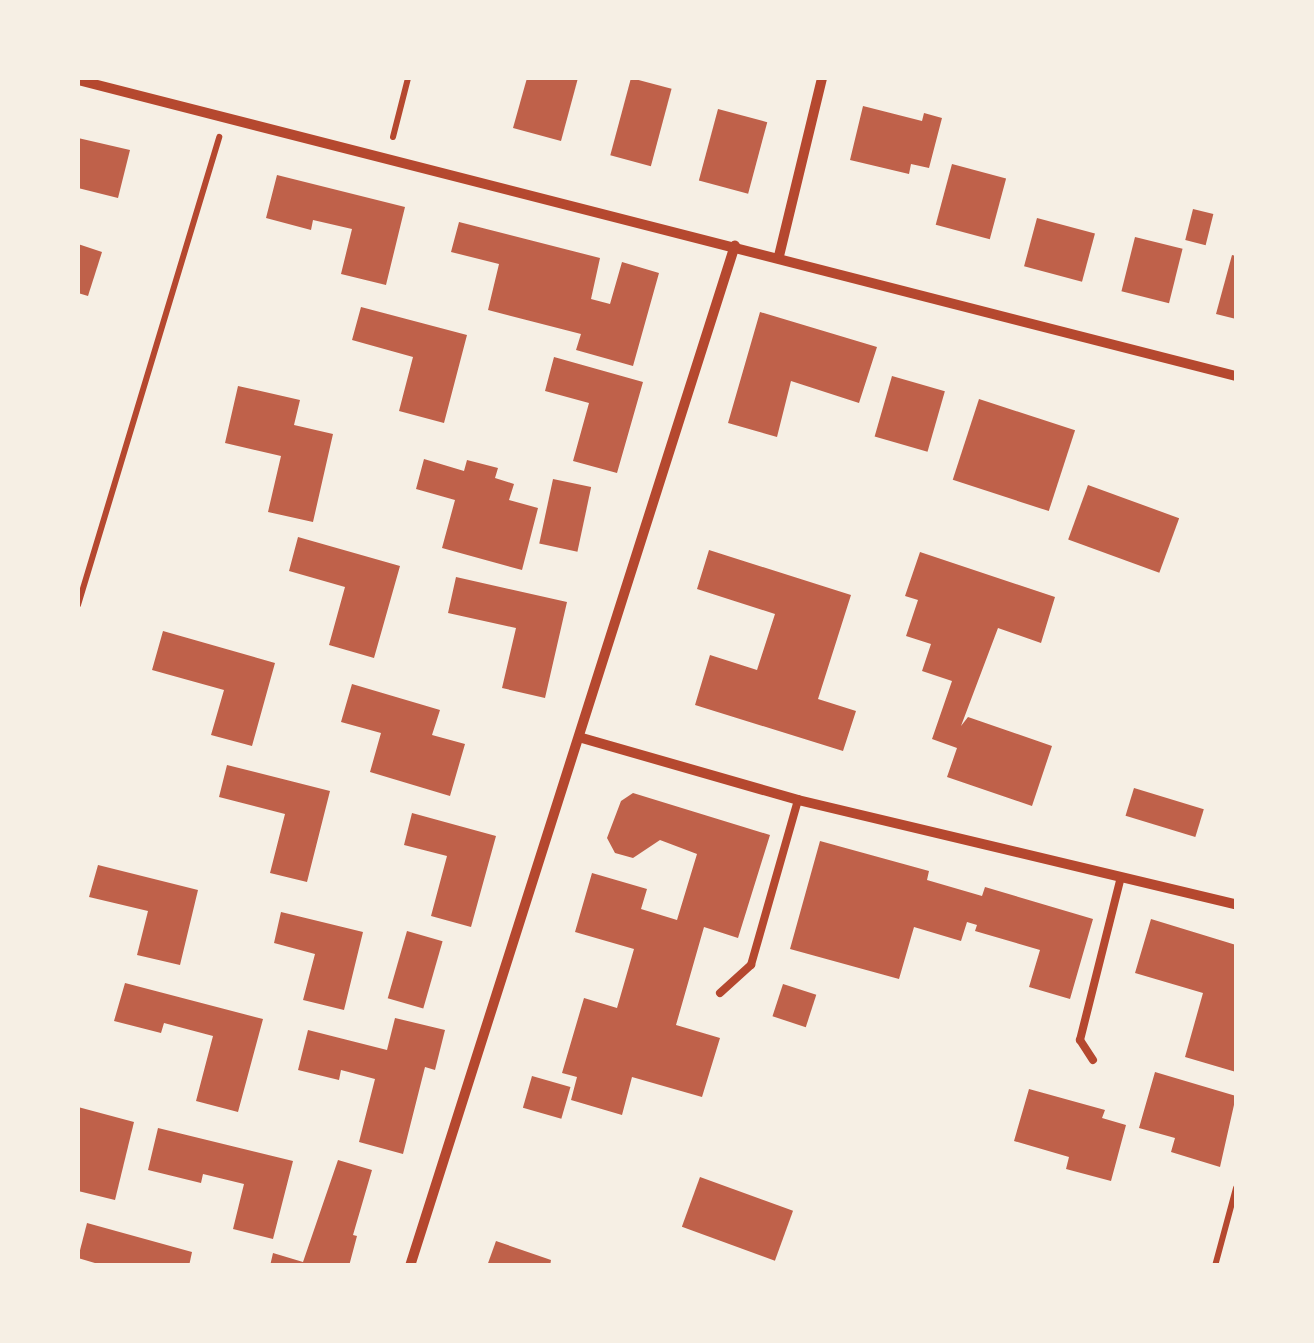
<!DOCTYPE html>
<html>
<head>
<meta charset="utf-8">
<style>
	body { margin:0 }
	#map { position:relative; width:1314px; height:1343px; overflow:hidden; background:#f6efe4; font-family:Quicksand,sans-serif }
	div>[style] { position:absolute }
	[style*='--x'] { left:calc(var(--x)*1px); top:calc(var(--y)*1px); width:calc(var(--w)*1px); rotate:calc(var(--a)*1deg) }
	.building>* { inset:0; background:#bf614a; transform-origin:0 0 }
	.path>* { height:6px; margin:-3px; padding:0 3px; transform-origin:3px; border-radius:3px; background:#b5482f }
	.service>* { height:8px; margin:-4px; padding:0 4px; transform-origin:4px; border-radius:4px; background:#b5482f }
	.minor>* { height:10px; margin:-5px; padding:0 5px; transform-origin:5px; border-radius:5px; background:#b5482f }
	span { translate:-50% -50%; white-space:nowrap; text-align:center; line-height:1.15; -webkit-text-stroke:8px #f6efe4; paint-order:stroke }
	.frame { position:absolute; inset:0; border:80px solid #f6efe4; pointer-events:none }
</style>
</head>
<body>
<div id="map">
	<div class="building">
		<div style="clip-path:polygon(527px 78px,578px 78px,561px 141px,513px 128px)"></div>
		<div style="left:631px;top:78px;width:42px;height:80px;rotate:15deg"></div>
		<div style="clip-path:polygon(863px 106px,922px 121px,924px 113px,942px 118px,929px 168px,911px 164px,909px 174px,850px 160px)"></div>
		<div style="left:718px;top:109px;width:51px;height:74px;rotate:15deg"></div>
		<div style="clip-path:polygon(78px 138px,130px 150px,118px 198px,78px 188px)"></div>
		<div style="left:952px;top:164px;width:56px;height:63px;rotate:15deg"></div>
		<div style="clip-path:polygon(277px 175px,405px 207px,386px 285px,341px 274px,352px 229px,313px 220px,311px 230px,266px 218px)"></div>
		<div style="left:1193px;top:209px;width:21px;height:32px;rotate:14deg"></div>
		<div style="left:1037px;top:218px;width:60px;height:50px;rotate:15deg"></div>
		<div style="clip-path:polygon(459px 222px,600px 258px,591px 299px,610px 304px,622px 262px,659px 273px,633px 366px,576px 350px,581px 334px,488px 310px,499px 264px,451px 252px)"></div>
		<div style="left:1135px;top:237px;width:49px;height:56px;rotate:14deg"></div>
		<div style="clip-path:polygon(78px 244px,102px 252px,88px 296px,78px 293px)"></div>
		<div style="clip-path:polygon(1232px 255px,1236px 256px,1236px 319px,1216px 314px)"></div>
		<div style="clip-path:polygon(361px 307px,467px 335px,444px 423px,399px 411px,413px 357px,352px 340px)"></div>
		<div style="clip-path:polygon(760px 312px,877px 347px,859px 403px,791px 381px,777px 437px,728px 423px)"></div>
		<div style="clip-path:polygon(554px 357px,643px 382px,617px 473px,573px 461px,589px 403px,545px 391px)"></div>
		<div style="left:892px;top:376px;width:55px;height:63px;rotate:16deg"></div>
		<div style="clip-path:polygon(238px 386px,300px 400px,294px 425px,333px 434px,313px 522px,268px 512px,281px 456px,225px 443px)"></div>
		<div style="left:979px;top:399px;width:101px;height:85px;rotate:18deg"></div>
		<div style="clip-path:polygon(424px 459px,464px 471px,467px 460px,498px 468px,495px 478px,514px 484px,509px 500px,538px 508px,522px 570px,442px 548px,455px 500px,416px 489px)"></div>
		<div style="left:553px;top:479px;width:39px;height:66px;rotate:12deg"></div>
		<div style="left:1088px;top:485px;width:97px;height:58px;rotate:20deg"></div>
		<div style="clip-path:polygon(298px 537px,400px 566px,374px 658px,329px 645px,345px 587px,289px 571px)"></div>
		<div style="clip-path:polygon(709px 550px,851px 595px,818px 699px,856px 711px,843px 751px,695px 705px,710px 655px,757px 670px,775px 614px,697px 589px)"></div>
		<div style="clip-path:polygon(920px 552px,1055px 597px,1041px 643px,998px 628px,961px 726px,968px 717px,1052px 746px,1032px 806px,947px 777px,957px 748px,932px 739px,952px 681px,922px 671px,931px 644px,906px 636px,918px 600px,905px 596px)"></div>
		<div style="clip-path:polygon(456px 577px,567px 602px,545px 698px,502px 688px,516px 628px,448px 613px)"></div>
		<div style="clip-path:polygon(163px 631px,275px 663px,252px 746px,211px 735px,224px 690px,152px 670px)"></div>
		<div style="clip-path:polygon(352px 684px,440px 710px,432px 735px,465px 744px,450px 796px,370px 772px,381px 733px,341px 722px)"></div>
		<div style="clip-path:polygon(227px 765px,330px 791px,307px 882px,270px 873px,285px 814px,219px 797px)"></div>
		<div style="left:1134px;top:788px;width:73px;height:29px;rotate:17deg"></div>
		<div style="clip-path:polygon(633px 793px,770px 835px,738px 938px,704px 927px,676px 1025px,720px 1038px,702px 1097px,632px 1077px,622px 1115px,571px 1100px,577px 1077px,562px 1073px,584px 998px,617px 1008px,634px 949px,575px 932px,592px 873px,647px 889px,641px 909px,677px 920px,697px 854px,660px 840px,633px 858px,615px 853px,607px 838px,621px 801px)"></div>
		<div style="clip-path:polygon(412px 813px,496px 836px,471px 927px,431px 916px,447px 856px,404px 845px)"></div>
		<div style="clip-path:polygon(820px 841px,929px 871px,927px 880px,982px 896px,985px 887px,1093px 919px,1070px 999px,1029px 987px,1040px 950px,975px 931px,977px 925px,967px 922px,961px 941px,914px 927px,899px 979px,790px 949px)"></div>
		<div style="clip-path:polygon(98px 865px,198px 890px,180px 965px,137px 955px,148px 911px,89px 897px)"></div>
		<div style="clip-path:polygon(281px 912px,363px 932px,344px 1010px,303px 1000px,315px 954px,274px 943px)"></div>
		<div style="clip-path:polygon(1151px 919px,1236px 945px,1236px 1072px,1185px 1057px,1203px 993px,1135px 973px)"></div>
		<div style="left:407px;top:931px;width:37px;height:70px;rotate:16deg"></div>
		<div style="clip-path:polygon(125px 983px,263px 1019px,238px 1112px,196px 1101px,213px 1036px,164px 1023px,161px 1033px,114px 1021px)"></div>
		<div style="left:783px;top:984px;width:35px;height:34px;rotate:18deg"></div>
		<div style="clip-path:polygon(395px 1018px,445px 1030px,435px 1070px,425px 1067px,403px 1154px,359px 1142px,375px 1079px,341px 1070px,339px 1080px,298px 1070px,308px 1030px,387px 1050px)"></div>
		<div style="clip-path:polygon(1155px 1072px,1236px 1096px,1220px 1167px,1171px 1152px,1175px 1138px,1139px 1128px)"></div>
		<div style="left:532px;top:1076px;width:40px;height:33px;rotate:16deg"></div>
		<div style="clip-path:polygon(1029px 1089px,1105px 1110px,1102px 1118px,1126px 1125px,1111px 1181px,1066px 1169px,1069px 1157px,1014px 1141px)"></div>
		<div style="clip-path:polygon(78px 1107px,134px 1122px,115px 1200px,78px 1191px)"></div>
		<div style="clip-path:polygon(158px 1128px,293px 1161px,273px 1239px,233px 1229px,244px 1184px,203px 1174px,201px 1183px,148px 1170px)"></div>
		<div style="clip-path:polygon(338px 1160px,372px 1170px,353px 1235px,357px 1236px,349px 1266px,270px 1266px,273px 1253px,303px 1262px)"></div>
		<div style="left:700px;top:1177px;width:99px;height:53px;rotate:20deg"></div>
		<div style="clip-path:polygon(87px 1223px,192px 1252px,189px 1266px,105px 1266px,78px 1258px)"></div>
		<div style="clip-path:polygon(496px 1241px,551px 1260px,550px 1266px,487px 1266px)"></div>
	</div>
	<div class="path">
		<div style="--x:393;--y:137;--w:61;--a:-75.7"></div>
		<div style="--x:78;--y:605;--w:489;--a:-73.2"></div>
		<div style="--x:1215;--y:1266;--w:81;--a:-74.9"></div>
	</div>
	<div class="service">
		<div style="--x:720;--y:993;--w:42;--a:-42.1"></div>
		<div style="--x:751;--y:965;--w:172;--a:-74.1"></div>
		<div style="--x:1093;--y:1060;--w:24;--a:-123"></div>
		<div style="--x:1080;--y:1040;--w:168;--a:-75.9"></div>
	</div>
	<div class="minor">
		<div style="--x:78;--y:80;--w:1195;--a:14.34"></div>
		<div style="--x:779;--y:256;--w:183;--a:-76.4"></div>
		<div style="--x:582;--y:738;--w:225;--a:16"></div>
		<div style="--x:798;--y:800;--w:450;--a:13.4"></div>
		<div style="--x:410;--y:1266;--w:1071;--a:-72.34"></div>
	</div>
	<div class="frame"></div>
</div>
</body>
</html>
